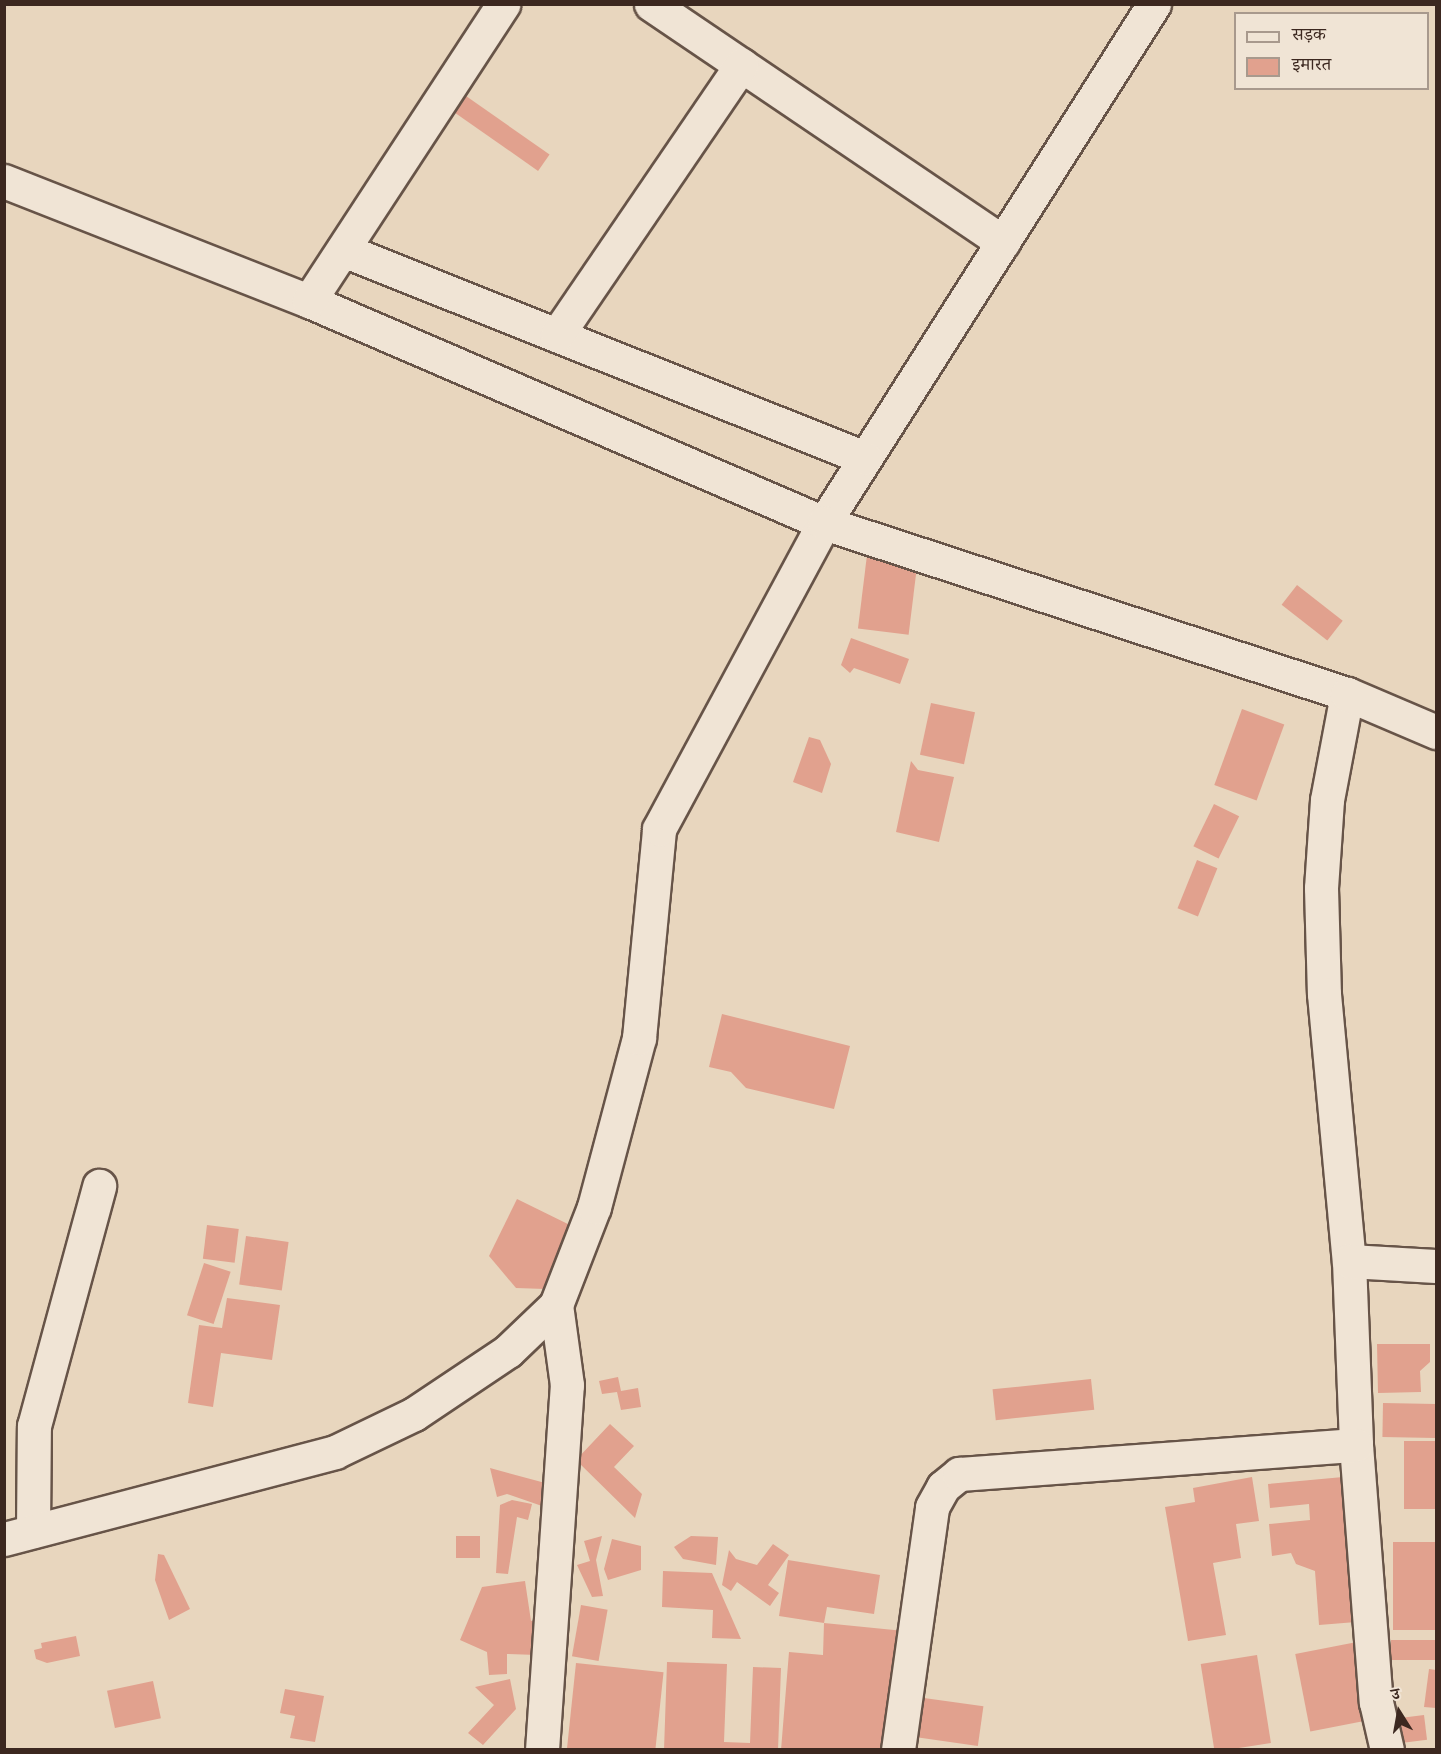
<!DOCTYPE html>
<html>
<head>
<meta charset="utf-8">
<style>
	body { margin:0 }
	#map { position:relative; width:1441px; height:1754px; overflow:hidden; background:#e8d6be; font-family:"Libre Bodoni","Noto Serif Devanagari",serif }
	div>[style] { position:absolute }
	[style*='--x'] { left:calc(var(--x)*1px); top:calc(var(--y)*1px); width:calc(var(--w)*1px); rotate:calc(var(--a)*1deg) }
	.building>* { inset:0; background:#e1a18e; transform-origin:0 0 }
	.roads { filter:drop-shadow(2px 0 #675448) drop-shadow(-2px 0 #675448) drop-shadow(0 2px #675448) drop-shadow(0 -2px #675448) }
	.minor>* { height:33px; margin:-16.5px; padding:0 16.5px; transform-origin:16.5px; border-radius:16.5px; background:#f0e4d5 }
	span { translate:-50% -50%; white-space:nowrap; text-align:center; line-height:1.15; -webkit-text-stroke:6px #f0e4d5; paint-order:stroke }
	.frame { position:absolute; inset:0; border:6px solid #3c2820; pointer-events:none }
	.legend { position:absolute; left:1234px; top:12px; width:195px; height:78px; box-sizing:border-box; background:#f0e4d5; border:2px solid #a8998d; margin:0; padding:8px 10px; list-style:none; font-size:18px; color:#3c2820 }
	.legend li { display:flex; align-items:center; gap:12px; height:30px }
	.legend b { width:30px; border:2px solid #a8998d }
	.north { position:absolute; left:1369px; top:1682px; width:60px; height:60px; -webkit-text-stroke:4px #f0e4d5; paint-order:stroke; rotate:349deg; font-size:16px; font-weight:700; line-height:24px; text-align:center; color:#3c2820 }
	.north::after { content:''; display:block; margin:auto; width:21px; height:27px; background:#3c2820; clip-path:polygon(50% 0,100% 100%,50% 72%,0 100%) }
</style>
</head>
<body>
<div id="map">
	<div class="building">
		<div style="left:466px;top:96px;width:102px;height:20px;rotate:35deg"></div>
		<div style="left:867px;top:555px;width:51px;height:74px;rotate:7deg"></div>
		<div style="left:1297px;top:585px;width:58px;height:25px;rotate:38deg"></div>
		<div style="clip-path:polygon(851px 638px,909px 659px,900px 684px,854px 668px,850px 673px,841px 665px)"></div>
		<div style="left:931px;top:703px;width:45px;height:53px;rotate:12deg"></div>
		<div style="left:1242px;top:709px;width:45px;height:81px;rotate:20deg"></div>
		<div style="clip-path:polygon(809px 737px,820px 740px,831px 764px,822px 793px,793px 782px)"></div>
		<div style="clip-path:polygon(911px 761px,918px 770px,954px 777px,939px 842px,896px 832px)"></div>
		<div style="left:1214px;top:804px;width:28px;height:47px;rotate:26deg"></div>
		<div style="left:1197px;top:860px;width:22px;height:52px;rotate:22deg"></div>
		<div style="clip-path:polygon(722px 1014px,850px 1046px,834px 1109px,746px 1088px,731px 1072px,709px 1067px)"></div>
		<div style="clip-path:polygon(517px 1199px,576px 1228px,545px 1289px,516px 1288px,489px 1256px)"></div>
		<div style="left:207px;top:1225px;width:32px;height:34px;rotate:7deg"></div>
		<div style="left:246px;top:1236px;width:43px;height:49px;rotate:8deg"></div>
		<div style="left:204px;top:1263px;width:28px;height:55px;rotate:18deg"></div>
		<div style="clip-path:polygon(227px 1298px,280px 1305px,272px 1360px,221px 1353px,213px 1407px,188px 1403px,199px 1325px,222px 1328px)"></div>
		<div style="clip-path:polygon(1377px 1344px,1430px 1344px,1430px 1362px,1420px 1371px,1421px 1392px,1378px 1393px)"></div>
		<div style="clip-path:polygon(618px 1377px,621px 1391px,638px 1388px,641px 1407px,621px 1410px,617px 1392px,602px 1394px,599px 1381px)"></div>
		<div style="left:1091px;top:1379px;width:31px;height:99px;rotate:84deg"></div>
		<div style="left:1383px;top:1403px;width:53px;height:34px;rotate:1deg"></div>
		<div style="clip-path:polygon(610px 1424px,634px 1446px,614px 1467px,642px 1494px,635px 1518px,576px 1460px)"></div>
		<div style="left:1436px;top:1441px;width:68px;height:32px;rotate:90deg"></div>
		<div style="clip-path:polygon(490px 1468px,549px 1484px,542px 1506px,507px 1494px,497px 1497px)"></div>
		<div style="clip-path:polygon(1252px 1477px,1259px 1521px,1236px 1524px,1241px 1558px,1213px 1563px,1226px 1635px,1188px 1641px,1165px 1507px,1195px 1502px,1193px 1488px)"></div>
		<div style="clip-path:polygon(1343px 1477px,1356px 1622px,1319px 1625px,1315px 1571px,1296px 1564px,1291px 1553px,1272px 1556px,1269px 1524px,1310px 1520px,1309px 1504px,1270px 1508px,1268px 1484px)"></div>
		<div style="clip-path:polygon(512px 1500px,532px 1504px,528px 1520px,517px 1517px,508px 1574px,496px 1573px,500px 1505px)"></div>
		<div style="left:456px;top:1536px;width:24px;height:22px"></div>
		<div style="clip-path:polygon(602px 1536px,596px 1560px,603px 1596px,592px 1597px,577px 1565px,590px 1561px,584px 1541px)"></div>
		<div style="clip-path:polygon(691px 1536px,718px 1537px,716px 1565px,683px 1559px,674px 1547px)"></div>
		<div style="clip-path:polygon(612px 1539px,641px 1546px,641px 1570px,608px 1580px,604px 1569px)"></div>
		<div style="left:1436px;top:1542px;width:88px;height:43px;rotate:90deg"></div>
		<div style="clip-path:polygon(773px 1544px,789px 1555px,768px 1585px,779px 1593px,770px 1606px,737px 1582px,731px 1591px,722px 1585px,729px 1550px,736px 1559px,757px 1565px)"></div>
		<div style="clip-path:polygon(158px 1554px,164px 1555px,190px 1609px,169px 1620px,155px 1580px)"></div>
		<div style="clip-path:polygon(788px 1560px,880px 1575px,874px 1614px,827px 1607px,824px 1623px,904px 1631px,894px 1750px,781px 1750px,789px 1652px,823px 1655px,824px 1623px,779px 1616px)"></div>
		<div style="clip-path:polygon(663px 1571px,712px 1573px,741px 1639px,712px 1638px,713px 1610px,662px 1607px)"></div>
		<div style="clip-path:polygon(525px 1581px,531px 1621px,546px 1617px,537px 1655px,507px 1654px,507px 1674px,489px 1675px,487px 1652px,460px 1640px,482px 1587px)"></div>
		<div style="left:581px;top:1605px;width:27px;height:52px;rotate:10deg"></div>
		<div style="clip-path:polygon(76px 1636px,80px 1656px,47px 1663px,36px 1659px,34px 1650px,42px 1648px,41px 1643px)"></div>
		<div style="left:1436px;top:1640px;width:20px;height:45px;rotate:90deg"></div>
		<div style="left:1362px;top:1641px;width:79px;height:68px;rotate:79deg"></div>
		<div style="left:1257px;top:1655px;width:89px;height:57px;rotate:81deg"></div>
		<div style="clip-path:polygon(667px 1662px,727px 1664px,724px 1742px,750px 1743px,753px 1667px,781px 1668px,778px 1750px,664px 1750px)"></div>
		<div style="left:576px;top:1663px;width:88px;height:87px;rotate:6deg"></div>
		<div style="clip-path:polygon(1429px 1669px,1436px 1670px,1436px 1708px,1424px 1707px)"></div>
		<div style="clip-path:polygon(510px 1679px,516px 1709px,483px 1745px,468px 1733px,494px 1705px,475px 1687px)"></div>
		<div style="left:153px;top:1681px;width:38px;height:47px;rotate:78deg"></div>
		<div style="clip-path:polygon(285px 1689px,324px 1696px,315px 1742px,290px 1738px,295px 1716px,280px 1713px)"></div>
		<div style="left:924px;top:1698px;width:60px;height:40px;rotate:8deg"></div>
		<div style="left:1424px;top:1715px;width:25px;height:32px;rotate:83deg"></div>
	</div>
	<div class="roads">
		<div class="minor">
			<div style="--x:651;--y:4;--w:425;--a:34.1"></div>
			<div style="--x:4;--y:181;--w:328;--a:21.5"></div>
			<div style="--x:309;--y:301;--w:561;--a:23.32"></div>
			<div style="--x:824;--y:523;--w:615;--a:-57.55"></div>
			<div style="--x:343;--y:250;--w:562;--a:21.73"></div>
			<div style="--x:309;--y:301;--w:355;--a:-56.8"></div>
			<div style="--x:557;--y:335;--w:327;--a:-55.7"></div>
			<div style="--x:1347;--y:694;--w:108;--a:100.7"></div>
			<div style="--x:1327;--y:800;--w:88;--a:93.9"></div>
			<div style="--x:1321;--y:888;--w:106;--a:88.4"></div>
			<div style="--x:1324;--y:994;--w:268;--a:84.7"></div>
			<div style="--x:1349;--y:1261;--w:184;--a:87.8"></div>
			<div style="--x:1356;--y:1445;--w:258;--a:85.6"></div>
			<div style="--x:1376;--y:1702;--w:49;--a:77.1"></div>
			<div style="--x:1349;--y:1261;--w:87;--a:3.3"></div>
			<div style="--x:33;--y:1531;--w:105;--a:-89.5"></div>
			<div style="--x:34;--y:1426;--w:249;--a:-74.8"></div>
			<div style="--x:4;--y:1539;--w:342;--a:-14.7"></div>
			<div style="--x:335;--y:1452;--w:88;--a:-25.7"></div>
			<div style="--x:414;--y:1414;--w:113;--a:-33.8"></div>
			<div style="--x:508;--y:1351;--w:66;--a:-43.8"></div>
			<div style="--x:556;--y:1305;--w:105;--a:-68.8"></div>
			<div style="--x:594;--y:1207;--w:175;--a:-75.1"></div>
			<div style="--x:639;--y:1038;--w:210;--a:-84.5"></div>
			<div style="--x:659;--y:829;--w:348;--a:-61.7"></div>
			<div style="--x:824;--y:523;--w:550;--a:18.11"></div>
			<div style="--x:1347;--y:694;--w:97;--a:23.1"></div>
			<div style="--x:542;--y:1750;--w:366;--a:-86.1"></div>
			<div style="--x:567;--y:1385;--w:81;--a:-97.8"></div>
			<div style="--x:898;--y:1750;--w:245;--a:-82"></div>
			<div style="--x:932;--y:1507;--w:23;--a:-61"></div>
			<div style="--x:943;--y:1487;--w:21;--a:-39"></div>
			<div style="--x:959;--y:1474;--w:398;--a:-4.2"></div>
		</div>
	</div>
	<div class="frame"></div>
	<ul class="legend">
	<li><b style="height:8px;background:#f0e4d5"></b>सड़क</li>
	<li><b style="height:16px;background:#e1a18e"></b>इमारत</li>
	</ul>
	<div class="north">उ</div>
</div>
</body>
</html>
